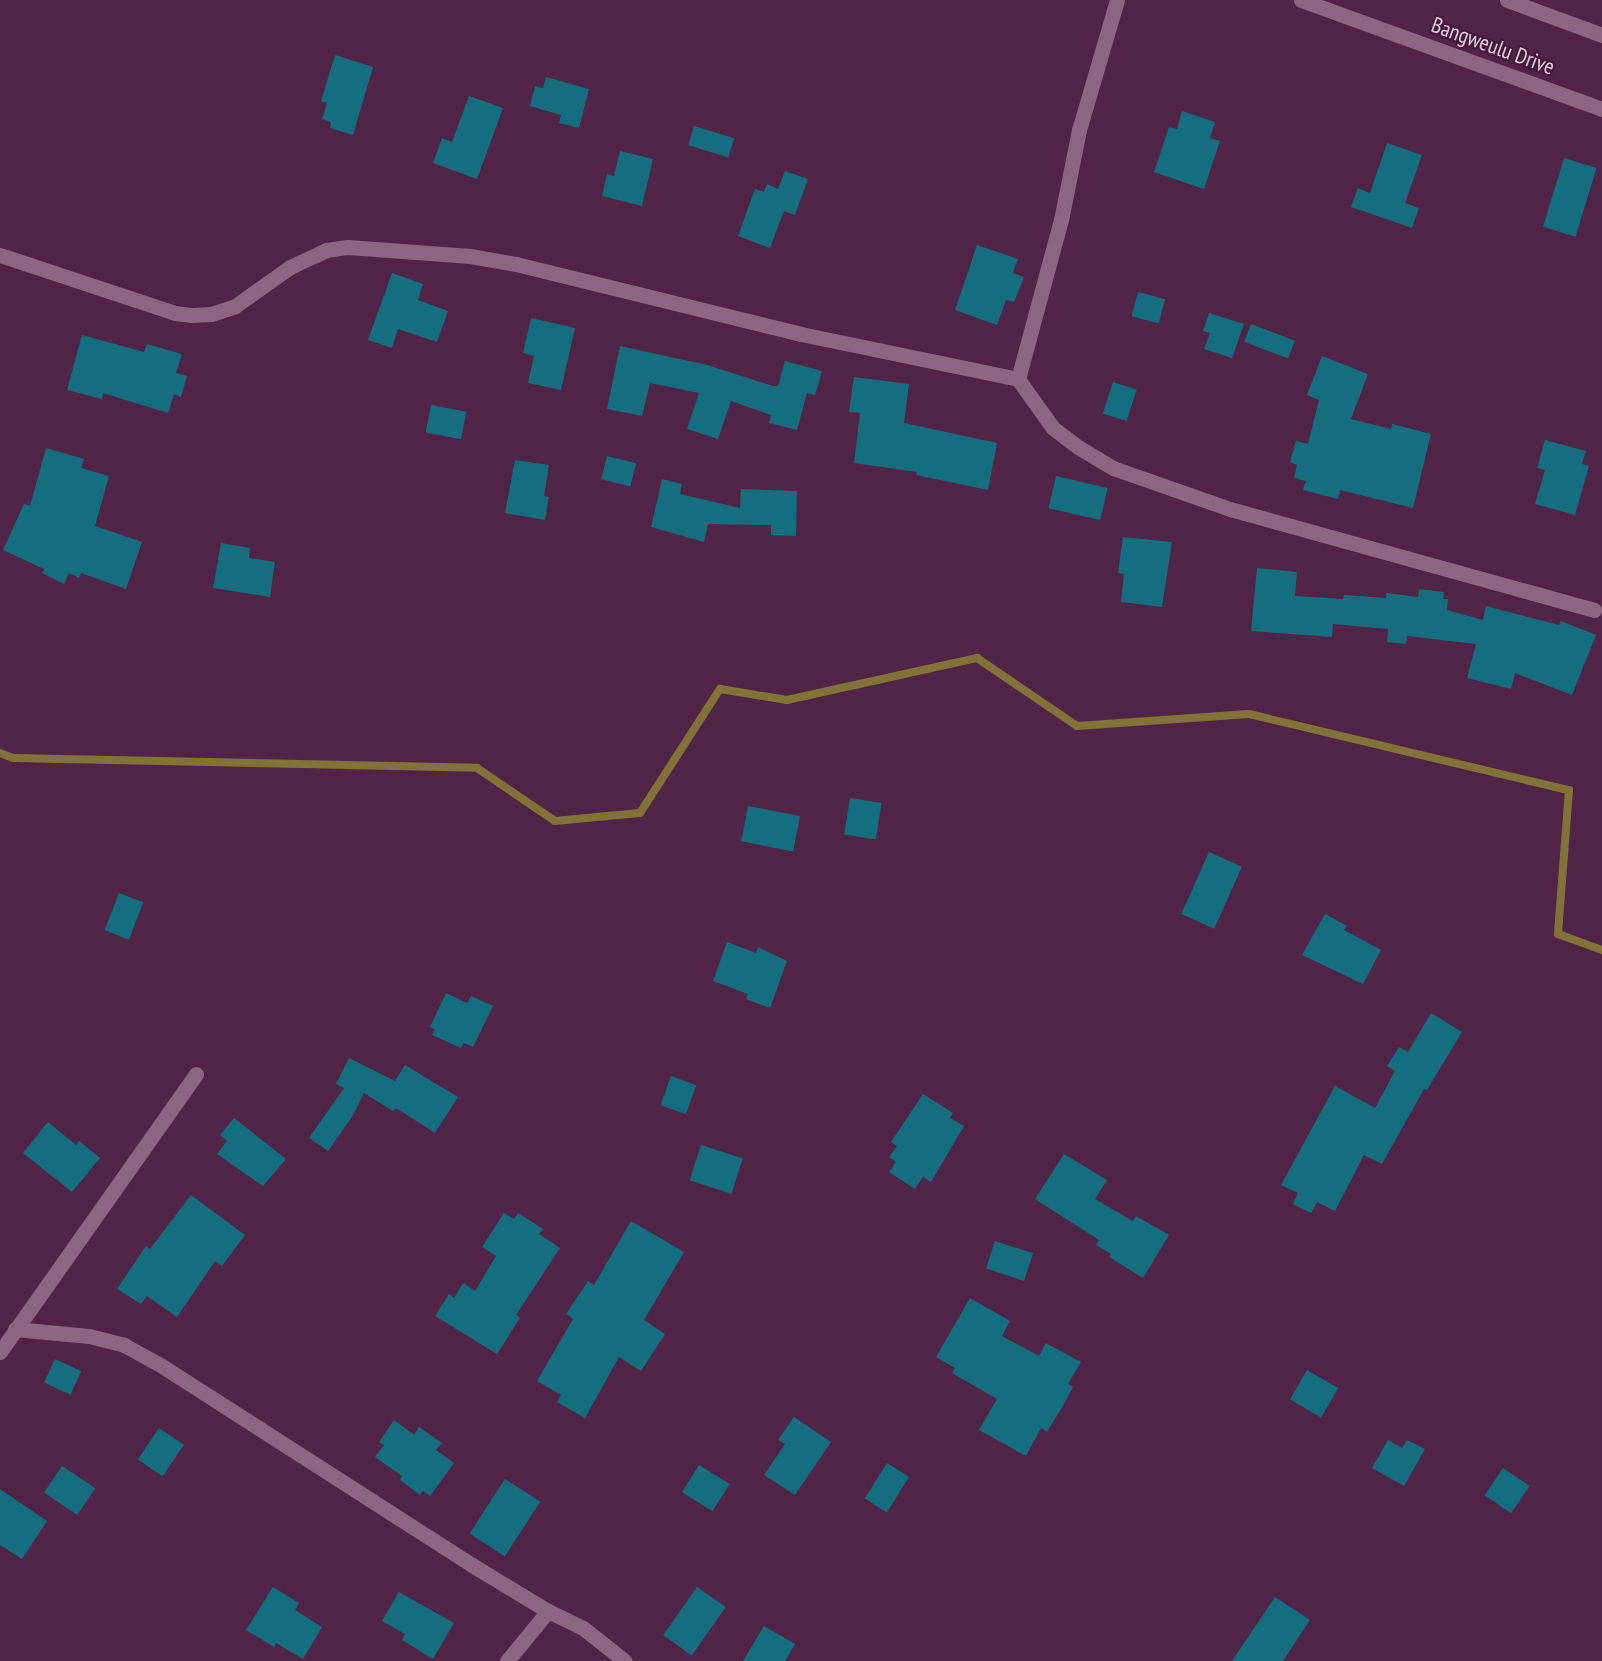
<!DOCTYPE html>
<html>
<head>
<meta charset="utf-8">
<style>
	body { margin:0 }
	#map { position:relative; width:1602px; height:1661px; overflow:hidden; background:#502447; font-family:"PT Sans Narrow",sans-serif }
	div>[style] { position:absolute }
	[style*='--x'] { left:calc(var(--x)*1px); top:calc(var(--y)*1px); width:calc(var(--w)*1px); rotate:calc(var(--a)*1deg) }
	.stream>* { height:8px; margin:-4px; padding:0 4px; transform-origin:4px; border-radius:4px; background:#827237 }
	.building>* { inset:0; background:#156e7f; transform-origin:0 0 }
	.minor>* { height:15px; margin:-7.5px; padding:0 7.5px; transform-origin:7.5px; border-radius:7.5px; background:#8b6582 }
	span { translate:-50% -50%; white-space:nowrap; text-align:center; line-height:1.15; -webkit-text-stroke:4.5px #441a3c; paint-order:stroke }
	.street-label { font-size:22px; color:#e5cade }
</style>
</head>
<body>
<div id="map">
	<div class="stream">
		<div style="--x:0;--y:753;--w:14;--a:21"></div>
		<div style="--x:13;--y:758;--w:464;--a:1.2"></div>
		<div style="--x:477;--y:768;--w:94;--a:34.2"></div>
		<div style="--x:555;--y:821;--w:85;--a:-5.4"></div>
		<div style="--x:640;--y:813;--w:148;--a:-57.2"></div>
		<div style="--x:720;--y:689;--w:68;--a:9.3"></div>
		<div style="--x:787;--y:700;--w:195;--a:-12.5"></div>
		<div style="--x:977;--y:658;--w:121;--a:34.2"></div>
		<div style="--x:1077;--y:726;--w:172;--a:-4"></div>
		<div style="--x:1249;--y:714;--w:329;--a:13.4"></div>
		<div style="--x:1569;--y:790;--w:144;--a:94.4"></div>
		<div style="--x:1558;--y:934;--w:47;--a:20"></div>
	</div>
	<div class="building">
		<div style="clip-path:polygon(335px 55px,373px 67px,353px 135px,330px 128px,331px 122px,322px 119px,327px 103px,321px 101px)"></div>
		<div style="clip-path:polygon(546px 77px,589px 89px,579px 128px,559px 123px,561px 115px,530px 106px,535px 86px,543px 88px)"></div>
		<div style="clip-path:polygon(469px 96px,503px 108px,477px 179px,433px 163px,442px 138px,452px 142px)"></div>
		<div style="clip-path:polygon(1182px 111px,1215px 122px,1210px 138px,1220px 141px,1204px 189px,1154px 172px,1169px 127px,1177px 129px)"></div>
		<div style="left:694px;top:126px;width:42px;height:20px;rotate:17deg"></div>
		<div style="clip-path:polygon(1387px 143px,1422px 155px,1405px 203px,1419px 208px,1412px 228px,1351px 207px,1358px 188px,1370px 193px)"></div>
		<div style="clip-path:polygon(620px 151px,653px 159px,642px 206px,602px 196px,607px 174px,614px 176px)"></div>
		<div style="left:1564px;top:158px;width:34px;height:72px;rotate:17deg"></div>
		<div style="clip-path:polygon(785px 171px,808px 179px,795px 215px,784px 211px,770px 248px,738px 236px,755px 189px,764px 192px,767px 184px,778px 189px)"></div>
		<div style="clip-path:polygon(977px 245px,1018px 259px,1013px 273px,1024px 277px,1014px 302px,1006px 300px,997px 325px,955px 310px)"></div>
		<div style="clip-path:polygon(392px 273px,423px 284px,418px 300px,448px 311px,437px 342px,398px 329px,392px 348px,368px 340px)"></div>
		<div style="left:1138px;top:292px;width:28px;height:25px;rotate:15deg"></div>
		<div style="clip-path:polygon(1209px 313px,1244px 324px,1232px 358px,1204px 349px,1210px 333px,1203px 331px)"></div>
		<div style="clip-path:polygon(531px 318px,575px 328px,561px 390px,528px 383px,534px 356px,523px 353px)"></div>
		<div style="left:1251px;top:324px;width:47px;height:19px;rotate:21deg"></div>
		<div style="clip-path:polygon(82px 335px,144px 352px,147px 344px,182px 354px,176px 373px,187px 376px,181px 397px,174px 394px,168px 413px,103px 393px,102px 399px,67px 390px)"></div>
		<div style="clip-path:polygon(620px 346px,707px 365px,773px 386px,778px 386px,785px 361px,822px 371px,815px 395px,807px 393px,797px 430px,769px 423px,771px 415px,731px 401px,718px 439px,687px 429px,699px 393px,650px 383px,642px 416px,607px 409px)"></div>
		<div style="clip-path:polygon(1322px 356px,1368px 374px,1351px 419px,1391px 429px,1392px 424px,1431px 434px,1413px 508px,1340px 490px,1338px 499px,1303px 490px,1306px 481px,1294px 478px,1297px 465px,1290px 462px,1296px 441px,1308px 444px,1319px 400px,1307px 395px)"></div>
		<div style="clip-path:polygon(854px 377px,909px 384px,904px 423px,997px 443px,988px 490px,916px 475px,917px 472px,854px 463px,860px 413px,849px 412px)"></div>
		<div style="left:1113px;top:382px;width:25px;height:33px;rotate:18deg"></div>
		<div style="left:431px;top:405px;width:36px;height:28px;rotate:11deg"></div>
		<div style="clip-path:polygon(1545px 440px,1586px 451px,1582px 464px,1589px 466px,1575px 515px,1535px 504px,1545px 470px,1537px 468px)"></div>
		<div style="clip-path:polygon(46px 448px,84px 459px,81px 468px,109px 476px,95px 526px,142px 542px,126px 589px,81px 573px,79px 578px,69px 573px,64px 584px,42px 573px,44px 569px,3px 550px,24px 504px,30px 506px)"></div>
		<div style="left:607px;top:456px;width:30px;height:24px;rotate:14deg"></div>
		<div style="clip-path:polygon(515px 460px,549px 465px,544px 496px,549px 497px,545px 520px,505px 513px)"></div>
		<div style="left:1056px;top:476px;width:53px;height:33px;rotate:13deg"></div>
		<div style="clip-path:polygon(662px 479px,682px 484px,680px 494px,740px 508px,741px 489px,797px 491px,796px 536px,771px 535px,771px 525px,708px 524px,704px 542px,651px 527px)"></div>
		<div style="clip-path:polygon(1123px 537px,1172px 542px,1162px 607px,1121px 602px,1124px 574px,1118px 573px)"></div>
		<div style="clip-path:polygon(221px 543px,250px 548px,249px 558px,275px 562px,270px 597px,213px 588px)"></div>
		<div style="clip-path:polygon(1257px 568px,1297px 572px,1295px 596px,1343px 599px,1344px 595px,1386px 598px,1386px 593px,1418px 597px,1419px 589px,1444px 592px,1443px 599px,1448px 599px,1447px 610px,1483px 620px,1486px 606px,1559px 625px,1561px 621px,1596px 635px,1572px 695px,1515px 673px,1511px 689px,1467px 678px,1476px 644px,1407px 636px,1406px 644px,1387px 642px,1388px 629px,1333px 624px,1332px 637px,1251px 631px)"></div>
		<div style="left:850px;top:798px;width:32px;height:37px;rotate:9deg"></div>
		<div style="left:748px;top:806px;width:53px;height:36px;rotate:11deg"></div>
		<div style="left:1209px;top:852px;width:36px;height:68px;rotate:24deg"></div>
		<div style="left:119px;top:893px;width:26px;height:40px;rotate:21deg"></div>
		<div style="clip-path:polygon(1325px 914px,1347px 926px,1344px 930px,1381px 950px,1363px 984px,1302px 955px)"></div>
		<div style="clip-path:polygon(727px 942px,756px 953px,758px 947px,787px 961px,770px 1008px,746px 999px,748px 994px,713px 981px)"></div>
		<div style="clip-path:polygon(446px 993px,467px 1003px,471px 996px,493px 1006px,473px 1047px,464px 1043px,461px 1048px,432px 1035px,435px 1029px,430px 1027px)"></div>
		<div style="clip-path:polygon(1431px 1013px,1462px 1032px,1427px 1090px,1424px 1089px,1382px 1164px,1364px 1155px,1335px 1211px,1317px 1202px,1311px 1213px,1293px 1204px,1298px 1193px,1281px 1185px,1335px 1086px,1375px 1108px,1395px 1071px,1387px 1066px,1399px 1047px,1408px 1052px)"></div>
		<div style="clip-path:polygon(349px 1058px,395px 1081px,405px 1065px,458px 1097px,435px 1133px,396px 1108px,393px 1111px,364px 1093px,352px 1117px,328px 1151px,309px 1138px,344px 1088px,336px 1084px)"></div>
		<div style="left:671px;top:1076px;width:27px;height:31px;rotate:20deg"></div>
		<div style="clip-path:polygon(923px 1094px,953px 1113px,950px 1118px,964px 1126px,931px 1182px,923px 1177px,915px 1189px,889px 1172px,896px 1162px,889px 1157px,897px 1146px,891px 1142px)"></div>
		<div style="clip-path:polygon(234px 1118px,286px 1159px,263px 1186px,217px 1154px,227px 1141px,220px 1135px)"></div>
		<div style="clip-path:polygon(48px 1122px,76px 1145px,79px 1141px,100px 1158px,72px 1192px,23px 1153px)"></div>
		<div style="left:701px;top:1145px;width:44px;height:37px;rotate:18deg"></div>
		<div style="clip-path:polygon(1064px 1154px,1107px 1180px,1095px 1199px,1133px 1221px,1136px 1216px,1169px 1235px,1143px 1278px,1109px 1257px,1111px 1254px,1096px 1245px,1099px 1240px,1035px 1199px)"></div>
		<div style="clip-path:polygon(191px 1195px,245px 1235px,222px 1266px,215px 1261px,177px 1317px,147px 1296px,141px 1304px,117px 1289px,146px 1246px,150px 1249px)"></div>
		<div style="clip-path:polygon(504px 1213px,514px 1219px,518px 1213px,543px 1229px,539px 1234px,560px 1248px,516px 1315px,520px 1318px,497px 1354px,435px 1316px,449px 1294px,454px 1298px,463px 1283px,475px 1291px,496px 1256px,482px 1247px)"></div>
		<div style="clip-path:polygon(631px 1221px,684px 1252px,644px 1320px,665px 1334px,641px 1371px,619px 1357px,585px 1418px,557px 1402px,561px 1395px,537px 1381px,573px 1319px,566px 1314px,588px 1281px,594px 1285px)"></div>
		<div style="left:995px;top:1241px;width:40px;height:29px;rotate:18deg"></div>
		<div style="clip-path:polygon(970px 1298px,1010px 1321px,1002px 1336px,1039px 1356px,1046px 1343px,1081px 1362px,1068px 1384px,1073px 1387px,1064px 1404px,1047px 1432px,1041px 1428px,1026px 1456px,979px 1430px,997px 1399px,952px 1373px,955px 1368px,936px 1357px)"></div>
		<div style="left:55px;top:1359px;width:29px;height:26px;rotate:25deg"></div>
		<div style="left:1307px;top:1370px;width:36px;height:34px;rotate:30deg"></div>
		<div style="clip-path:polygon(794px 1417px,831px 1442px,795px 1495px,764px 1475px,785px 1444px,778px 1440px)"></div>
		<div style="clip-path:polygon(394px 1420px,414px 1435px,419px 1427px,442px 1443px,436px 1450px,454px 1463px,430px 1496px,423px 1491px,420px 1495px,400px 1480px,402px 1476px,375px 1457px,384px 1445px,379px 1442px)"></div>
		<div style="left:159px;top:1428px;width:30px;height:38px;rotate:34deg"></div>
		<div style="clip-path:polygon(1388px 1440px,1402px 1448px,1407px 1440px,1425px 1449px,1404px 1486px,1372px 1468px)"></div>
		<div style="left:887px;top:1463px;width:26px;height:42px;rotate:32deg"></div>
		<div style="left:699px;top:1465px;width:36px;height:32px;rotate:32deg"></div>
		<div style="left:62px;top:1466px;width:40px;height:32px;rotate:34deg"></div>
		<div style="left:1503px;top:1468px;width:32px;height:33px;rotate:34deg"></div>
		<div style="left:505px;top:1479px;width:42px;height:65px;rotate:33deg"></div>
		<div style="clip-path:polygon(0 1489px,47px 1521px,22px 1559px,0 1545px)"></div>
		<div style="clip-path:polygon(273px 1587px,299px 1603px,295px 1610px,322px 1627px,303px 1659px,276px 1643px,274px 1647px,246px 1630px)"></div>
		<div style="left:697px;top:1587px;width:35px;height:59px;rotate:35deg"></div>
		<div style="clip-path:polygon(399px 1592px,454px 1623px,433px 1659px,402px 1640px,405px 1634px,382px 1621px)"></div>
		<div style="clip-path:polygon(1275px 1597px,1310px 1620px,1283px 1661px,1232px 1661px)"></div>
		<div style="clip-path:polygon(764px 1626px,795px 1644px,785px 1661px,743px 1661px)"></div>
	</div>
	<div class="minor">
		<div style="--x:1301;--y:0;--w:320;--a:19.9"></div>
		<div style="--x:1507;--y:0;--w:101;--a:20.2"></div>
		<div style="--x:0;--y:255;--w:184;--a:18.3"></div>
		<div style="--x:175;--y:313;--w:17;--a:7"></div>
		<div style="--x:192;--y:315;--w:19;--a:-3"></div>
		<div style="--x:211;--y:314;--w:25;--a:-18"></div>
		<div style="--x:235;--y:306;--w:67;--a:-35.3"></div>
		<div style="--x:290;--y:267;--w:40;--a:-25"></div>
		<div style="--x:326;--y:250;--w:22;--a:-8"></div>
		<div style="--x:348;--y:247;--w:122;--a:4.2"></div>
		<div style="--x:470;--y:256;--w:47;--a:9.9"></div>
		<div style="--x:516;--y:264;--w:293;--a:13.8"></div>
		<div style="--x:801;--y:334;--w:222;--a:11.7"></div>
		<div style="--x:1018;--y:379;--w:60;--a:54.5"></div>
		<div style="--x:1053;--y:428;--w:31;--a:37"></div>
		<div style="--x:1078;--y:447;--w:41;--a:31"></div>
		<div style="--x:1113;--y:468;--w:124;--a:19.3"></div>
		<div style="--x:1230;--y:509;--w:378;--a:15.5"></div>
		<div style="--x:1018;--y:379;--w:165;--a:-74.9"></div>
		<div style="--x:1061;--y:220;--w:92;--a:-78.7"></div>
		<div style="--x:1079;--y:130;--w:135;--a:-73.7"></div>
		<div style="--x:15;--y:1329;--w:74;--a:5.4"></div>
		<div style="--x:89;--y:1336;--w:36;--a:14"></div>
		<div style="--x:124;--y:1345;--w:43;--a:28.9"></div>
		<div style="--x:162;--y:1366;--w:368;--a:32.7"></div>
		<div style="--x:472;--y:1565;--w:89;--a:31.2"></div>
		<div style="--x:548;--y:1611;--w:39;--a:26"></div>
		<div style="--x:583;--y:1628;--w:53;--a:38.2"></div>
		<div style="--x:0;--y:1352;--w:340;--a:-54.8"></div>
		<div style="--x:507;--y:1661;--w:65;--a:-50.6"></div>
	</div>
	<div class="street-label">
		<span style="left:1493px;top:46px;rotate:20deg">Bangweulu Drive</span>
	</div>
</div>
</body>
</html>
